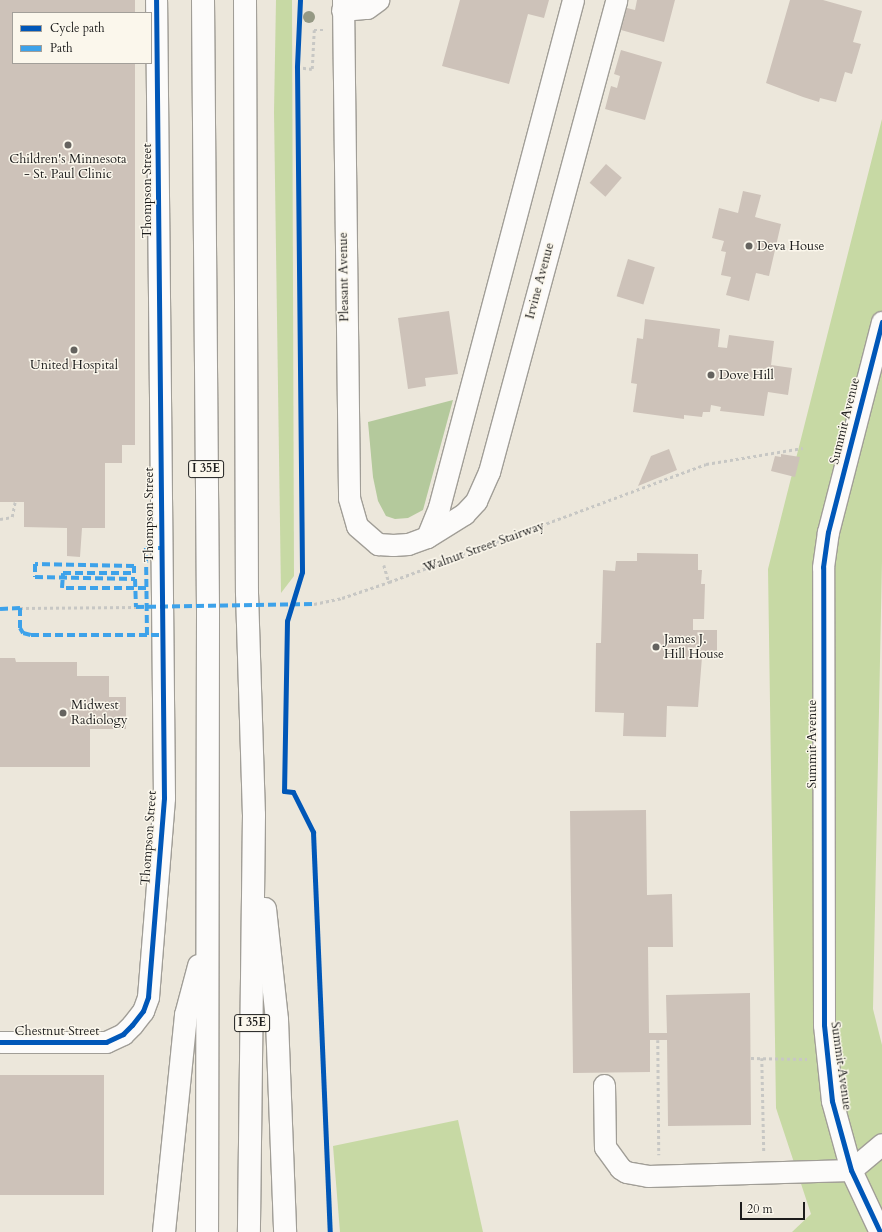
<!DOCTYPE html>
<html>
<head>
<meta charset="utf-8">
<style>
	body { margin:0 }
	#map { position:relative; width:882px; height:1232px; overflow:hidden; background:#ece7db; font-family:Cardo,serif }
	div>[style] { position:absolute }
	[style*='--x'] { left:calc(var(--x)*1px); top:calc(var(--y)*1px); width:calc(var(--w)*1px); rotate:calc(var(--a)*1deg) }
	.green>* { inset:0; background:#c7d9a4 }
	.forest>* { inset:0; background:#b4c99c }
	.building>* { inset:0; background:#cdc2b9; transform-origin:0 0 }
	.path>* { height:2.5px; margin-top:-1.25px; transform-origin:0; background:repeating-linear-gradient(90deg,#c7c7c4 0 3px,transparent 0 6px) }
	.roads { filter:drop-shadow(1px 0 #a19e97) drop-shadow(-1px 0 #a19e97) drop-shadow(0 1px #a19e97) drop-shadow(0 -1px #a19e97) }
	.minor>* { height:21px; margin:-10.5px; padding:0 10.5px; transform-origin:10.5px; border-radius:10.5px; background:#fcfbfa }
	.highway>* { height:22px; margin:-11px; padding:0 11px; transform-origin:11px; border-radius:11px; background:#fcfbfa }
	.quiet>* { height:4px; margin-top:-2px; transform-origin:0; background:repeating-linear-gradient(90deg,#3da2ea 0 8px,transparent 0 12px) }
	.cycleway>* { height:5px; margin:-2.5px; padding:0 2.5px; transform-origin:2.5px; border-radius:2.5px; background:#0057b8 }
	.trees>* { width:12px; height:12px; margin:-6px; border-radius:50%; background:#959984 }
	.dots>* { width:11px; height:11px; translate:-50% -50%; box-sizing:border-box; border:2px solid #fbf7ec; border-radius:50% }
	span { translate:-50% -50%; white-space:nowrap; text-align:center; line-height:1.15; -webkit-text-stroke:3px #fbf7ec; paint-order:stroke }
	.shield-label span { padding:1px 3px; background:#fbf7ec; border:1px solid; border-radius:3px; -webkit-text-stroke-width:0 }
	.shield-label { font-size:12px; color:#1c1c1c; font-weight:700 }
	.poi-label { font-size:13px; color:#1c1c1c }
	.left { translate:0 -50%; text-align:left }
	.street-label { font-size:13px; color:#1c1c1c }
	.legend { position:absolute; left:12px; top:12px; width:140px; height:52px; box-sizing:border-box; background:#fbf7ec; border:1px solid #a29f99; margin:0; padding:5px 7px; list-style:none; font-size:12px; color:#1c1c1c }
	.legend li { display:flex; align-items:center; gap:8px; height:20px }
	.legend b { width:20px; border:1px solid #a29f99 }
	.scale { position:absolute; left:740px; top:1202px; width:65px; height:18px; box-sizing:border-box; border:2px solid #1c1c1c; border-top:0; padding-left:5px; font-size:12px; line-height:14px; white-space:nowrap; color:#1c1c1c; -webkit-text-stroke:3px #fbf7ec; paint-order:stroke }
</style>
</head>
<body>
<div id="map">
	<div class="green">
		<div style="clip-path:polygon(276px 0,292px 0,294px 576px,281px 593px,274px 112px)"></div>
		<div style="clip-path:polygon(882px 119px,882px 561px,873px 1009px,882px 1045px,882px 1232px,792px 1232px,811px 1214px,776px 1108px,768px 569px)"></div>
		<div style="clip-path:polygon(458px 1120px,483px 1232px,340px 1232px,333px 1146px)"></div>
	</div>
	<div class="forest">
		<div style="clip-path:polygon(453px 400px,423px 510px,408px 518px,395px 519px,386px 516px,378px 501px,373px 477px,368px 422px)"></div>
	</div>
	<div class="building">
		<div style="clip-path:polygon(0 0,135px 0,135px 13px,13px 13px,13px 63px,135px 63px,135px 445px,122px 445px,122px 463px,105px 463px,105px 528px,82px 528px,80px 557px,67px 556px,67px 528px,24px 527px,24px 502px,0 502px)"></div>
		<div style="clip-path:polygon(460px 0,549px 0,544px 18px,528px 14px,509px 84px,442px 66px)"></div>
		<div style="clip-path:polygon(637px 0,675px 0,664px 42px,621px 30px,627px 8px,635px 10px)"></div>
		<div style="clip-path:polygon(790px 0,823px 0,862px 11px,853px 42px,861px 44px,852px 74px,845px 72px,836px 102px,820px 98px,819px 102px,803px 97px,766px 83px)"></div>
		<div style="clip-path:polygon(621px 50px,662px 62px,645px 120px,605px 109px,611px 86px,617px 88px,620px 76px,614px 74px)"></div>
		<div style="left:606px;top:164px;width:21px;height:25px;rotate:41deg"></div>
		<div style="clip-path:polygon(743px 191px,761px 195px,755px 217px,781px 224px,769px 276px,756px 273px,749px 301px,726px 295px,731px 277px,721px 275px,726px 252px,721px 251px,724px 241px,712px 238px,719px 208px,738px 213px)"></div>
		<div style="left:628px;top:259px;width:28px;height:39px;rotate:17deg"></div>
		<div style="clip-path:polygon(449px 311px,458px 374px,425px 378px,426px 386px,408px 389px,398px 318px)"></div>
		<div style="clip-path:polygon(645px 319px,720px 329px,718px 347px,727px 348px,729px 335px,774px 341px,771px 365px,792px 368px,788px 395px,768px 392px,764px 416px,720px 411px,721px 407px,711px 405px,710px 412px,703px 412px,702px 417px,684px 415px,684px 419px,633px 412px,637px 384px,631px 383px,637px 338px,643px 339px)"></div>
		<div style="clip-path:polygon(669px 449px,677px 470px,638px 486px,651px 456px)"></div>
		<div style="clip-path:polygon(781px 454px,800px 457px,795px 477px,771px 471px,775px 456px,781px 457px)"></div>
		<div style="clip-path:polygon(637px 553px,698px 554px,698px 570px,702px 570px,701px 584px,705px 584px,704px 619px,693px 619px,693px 630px,717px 630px,717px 651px,690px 651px,690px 657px,702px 657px,698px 707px,667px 706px,666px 737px,623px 736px,624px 713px,595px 712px,596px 643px,601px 643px,603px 570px,615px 571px,616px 561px,637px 561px)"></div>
		<div style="clip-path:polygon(0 658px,15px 658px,16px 662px,77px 662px,77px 676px,109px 676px,109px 697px,126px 697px,126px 729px,90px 729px,90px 767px,0 767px)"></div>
		<div style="clip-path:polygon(646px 810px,647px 895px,672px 894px,673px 947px,648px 947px,649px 1033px,667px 1033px,666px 995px,750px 993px,751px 1125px,668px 1126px,667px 1040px,650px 1040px,650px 1072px,573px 1073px,570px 811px)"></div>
		<div style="left:104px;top:1075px;width:120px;height:104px;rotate:90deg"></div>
	</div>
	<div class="path">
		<div style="--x:297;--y:67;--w:15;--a:8"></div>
		<div style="--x:312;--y:69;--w:39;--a:-87"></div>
		<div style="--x:314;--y:30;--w:9;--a:0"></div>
		<div style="--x:0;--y:519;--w:12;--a:-9"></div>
		<div style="--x:12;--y:517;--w:15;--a:-79"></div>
		<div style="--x:384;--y:565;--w:18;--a:74"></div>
		<div style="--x:314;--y:604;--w:29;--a:-12"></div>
		<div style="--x:342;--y:598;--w:50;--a:-18.8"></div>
		<div style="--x:389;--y:582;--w:338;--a:-20.4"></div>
		<div style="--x:706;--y:464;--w:98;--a:-9.4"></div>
		<div style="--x:20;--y:608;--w:116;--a:-0.5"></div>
		<div style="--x:658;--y:1040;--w:115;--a:89.5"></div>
		<div style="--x:751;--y:1058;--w:56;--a:1"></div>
		<div style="--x:762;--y:1058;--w:94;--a:88.8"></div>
	</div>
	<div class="roads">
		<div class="minor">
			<div style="--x:343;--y:0;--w:498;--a:89.3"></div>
			<div style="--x:349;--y:498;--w:29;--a:74"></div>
			<div style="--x:357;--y:526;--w:28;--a:41"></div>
			<div style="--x:378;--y:544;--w:15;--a:4"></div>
			<div style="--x:393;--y:545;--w:15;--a:-4"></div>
			<div style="--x:408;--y:544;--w:20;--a:-20"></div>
			<div style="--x:427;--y:537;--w:44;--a:-31.9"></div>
			<div style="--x:464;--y:514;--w:18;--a:-47"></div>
			<div style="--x:476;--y:501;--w:32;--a:-66"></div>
			<div style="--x:489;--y:472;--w:489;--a:-74.9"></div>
			<div style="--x:342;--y:10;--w:25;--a:-5"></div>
			<div style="--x:367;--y:8;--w:14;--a:-36"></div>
			<div style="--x:427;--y:537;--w:32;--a:-68"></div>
			<div style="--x:439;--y:507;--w:524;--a:-75.2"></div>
			<div style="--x:0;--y:1042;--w:106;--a:0"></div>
			<div style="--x:106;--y:1042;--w:19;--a:-25"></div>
			<div style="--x:123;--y:1034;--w:13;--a:-45"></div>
			<div style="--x:132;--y:1025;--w:18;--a:-52"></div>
			<div style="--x:143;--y:1011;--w:15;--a:-70"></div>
			<div style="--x:148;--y:997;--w:200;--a:-85.4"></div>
			<div style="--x:164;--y:798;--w:798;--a:-90.57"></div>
			<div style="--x:604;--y:1085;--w:62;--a:89.1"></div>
			<div style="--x:605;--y:1147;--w:26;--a:54"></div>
			<div style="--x:620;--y:1168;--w:7;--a:34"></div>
			<div style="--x:626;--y:1172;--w:22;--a:10"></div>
			<div style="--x:648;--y:1176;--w:203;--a:-1.7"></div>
			<div style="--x:851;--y:1170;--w:40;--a:-40"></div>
			<div style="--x:880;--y:1232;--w:68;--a:-115.1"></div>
			<div style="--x:851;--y:1170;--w:72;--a:-105.4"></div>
			<div style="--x:832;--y:1101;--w:76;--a:-96"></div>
			<div style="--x:824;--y:1025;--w:458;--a:-90.1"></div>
			<div style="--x:823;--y:567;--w:35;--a:-82"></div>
			<div style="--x:828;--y:532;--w:217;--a:-75.6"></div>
		</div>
		<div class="highway">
			<div style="--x:203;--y:0;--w:613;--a:89.53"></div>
			<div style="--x:208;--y:613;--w:619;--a:90.09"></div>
			<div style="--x:245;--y:0;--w:593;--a:89.81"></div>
			<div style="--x:247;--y:593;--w:222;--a:88.2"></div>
			<div style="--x:254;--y:815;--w:417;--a:90.7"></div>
			<div style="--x:265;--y:909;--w:112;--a:83.8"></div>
			<div style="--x:277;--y:1020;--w:212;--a:87.8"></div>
			<div style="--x:164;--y:1232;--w:218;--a:-84.2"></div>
			<div style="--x:186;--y:1015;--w:51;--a:-75.1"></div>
		</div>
	</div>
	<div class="quiet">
		<div style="--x:146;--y:588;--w:84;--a:180"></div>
		<div style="--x:62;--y:588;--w:15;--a:-86"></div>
		<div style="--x:63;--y:573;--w:71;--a:0"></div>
		<div style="--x:134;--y:573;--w:7;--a:-90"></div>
		<div style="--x:134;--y:566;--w:99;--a:-178.8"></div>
		<div style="--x:35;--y:564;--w:13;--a:90"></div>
		<div style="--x:35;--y:577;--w:100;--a:1.1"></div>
		<div style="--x:135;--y:579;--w:28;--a:88"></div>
		<div style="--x:136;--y:607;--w:178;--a:-1"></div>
		<div style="--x:0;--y:609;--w:20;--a:-3"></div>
		<div style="--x:20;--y:608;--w:20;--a:90"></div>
		<div style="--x:20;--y:628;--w:6;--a:59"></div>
		<div style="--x:23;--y:633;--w:8;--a:14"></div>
		<div style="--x:31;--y:635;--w:130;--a:0"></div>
		<div style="--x:147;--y:635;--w:87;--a:-90.7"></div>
		<div style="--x:146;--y:548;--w:14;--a:0"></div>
	</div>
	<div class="cycleway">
		<div style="--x:300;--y:0;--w:67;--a:92.6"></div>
		<div style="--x:297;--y:67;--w:505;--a:89.43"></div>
		<div style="--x:302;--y:572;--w:51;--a:107"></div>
		<div style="--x:287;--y:621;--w:170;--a:91"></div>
		<div style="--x:284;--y:791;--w:9;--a:6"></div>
		<div style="--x:293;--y:792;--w:45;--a:63.4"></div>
		<div style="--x:313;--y:832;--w:400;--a:87.6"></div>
		<div style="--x:0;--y:1042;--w:106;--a:0"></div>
		<div style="--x:106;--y:1042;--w:19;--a:-25"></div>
		<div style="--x:123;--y:1034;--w:13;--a:-45"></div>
		<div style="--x:132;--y:1025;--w:18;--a:-52"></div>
		<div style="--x:143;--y:1011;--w:15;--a:-70"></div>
		<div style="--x:148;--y:997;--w:200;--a:-85.4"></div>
		<div style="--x:164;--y:798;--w:798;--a:-90.57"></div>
		<div style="--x:880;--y:1232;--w:68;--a:-115.1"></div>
		<div style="--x:851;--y:1170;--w:72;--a:-105.4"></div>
		<div style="--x:832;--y:1101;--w:76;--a:-96"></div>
		<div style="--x:824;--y:1025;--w:458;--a:-90.1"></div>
		<div style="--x:823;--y:567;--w:35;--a:-82"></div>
		<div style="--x:828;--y:532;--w:217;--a:-75.6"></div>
	</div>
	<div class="trees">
		<div style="left:309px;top:17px"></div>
	</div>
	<div class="dots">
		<div style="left:68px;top:145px;background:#65635f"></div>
		<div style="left:749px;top:246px;background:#65635f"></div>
		<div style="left:74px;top:350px;background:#65635f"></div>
		<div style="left:711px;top:375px;background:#65635f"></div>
		<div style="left:656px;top:647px;background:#65635f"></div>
		<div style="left:63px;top:713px;background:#65635f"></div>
	</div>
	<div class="shield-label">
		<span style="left:206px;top:469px">I 35E</span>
		<span style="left:252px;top:1023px">I 35E</span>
	</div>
	<div class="poi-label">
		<span style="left:68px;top:167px">Children's Minnesota<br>- St. Paul Clinic</span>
		<span class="left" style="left:757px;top:246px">Deva House</span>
		<span style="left:74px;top:365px">United Hospital</span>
		<span class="left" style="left:719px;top:375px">Dove Hill</span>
		<span class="left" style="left:664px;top:647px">James J.<br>Hill House</span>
		<span class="left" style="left:71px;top:713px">Midwest<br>Radiology</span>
	</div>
	<div class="street-label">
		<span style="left:147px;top:191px;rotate:-90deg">Thompson Street</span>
		<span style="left:344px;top:277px;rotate:-91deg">Pleasant Avenue</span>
		<span style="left:540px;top:281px;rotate:-75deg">Irvine Avenue</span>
		<span style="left:845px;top:421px;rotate:-76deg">Summit Avenue</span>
		<span style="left:149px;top:515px;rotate:-90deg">Thompson Street</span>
		<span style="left:484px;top:547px;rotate:-20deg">Walnut Street Stairway</span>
		<span style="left:812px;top:744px;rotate:-90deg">Summit Avenue</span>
		<span style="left:149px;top:838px;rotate:-86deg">Thompson Street</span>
		<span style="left:57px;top:1031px">Chestnut Street</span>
		<span style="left:841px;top:1066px;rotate:82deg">Summit Avenue</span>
	</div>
	<ul class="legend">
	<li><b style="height:5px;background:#0057b8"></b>Cycle path</li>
	<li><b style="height:5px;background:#3da2ea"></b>Path</li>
	</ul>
	<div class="scale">20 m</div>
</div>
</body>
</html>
